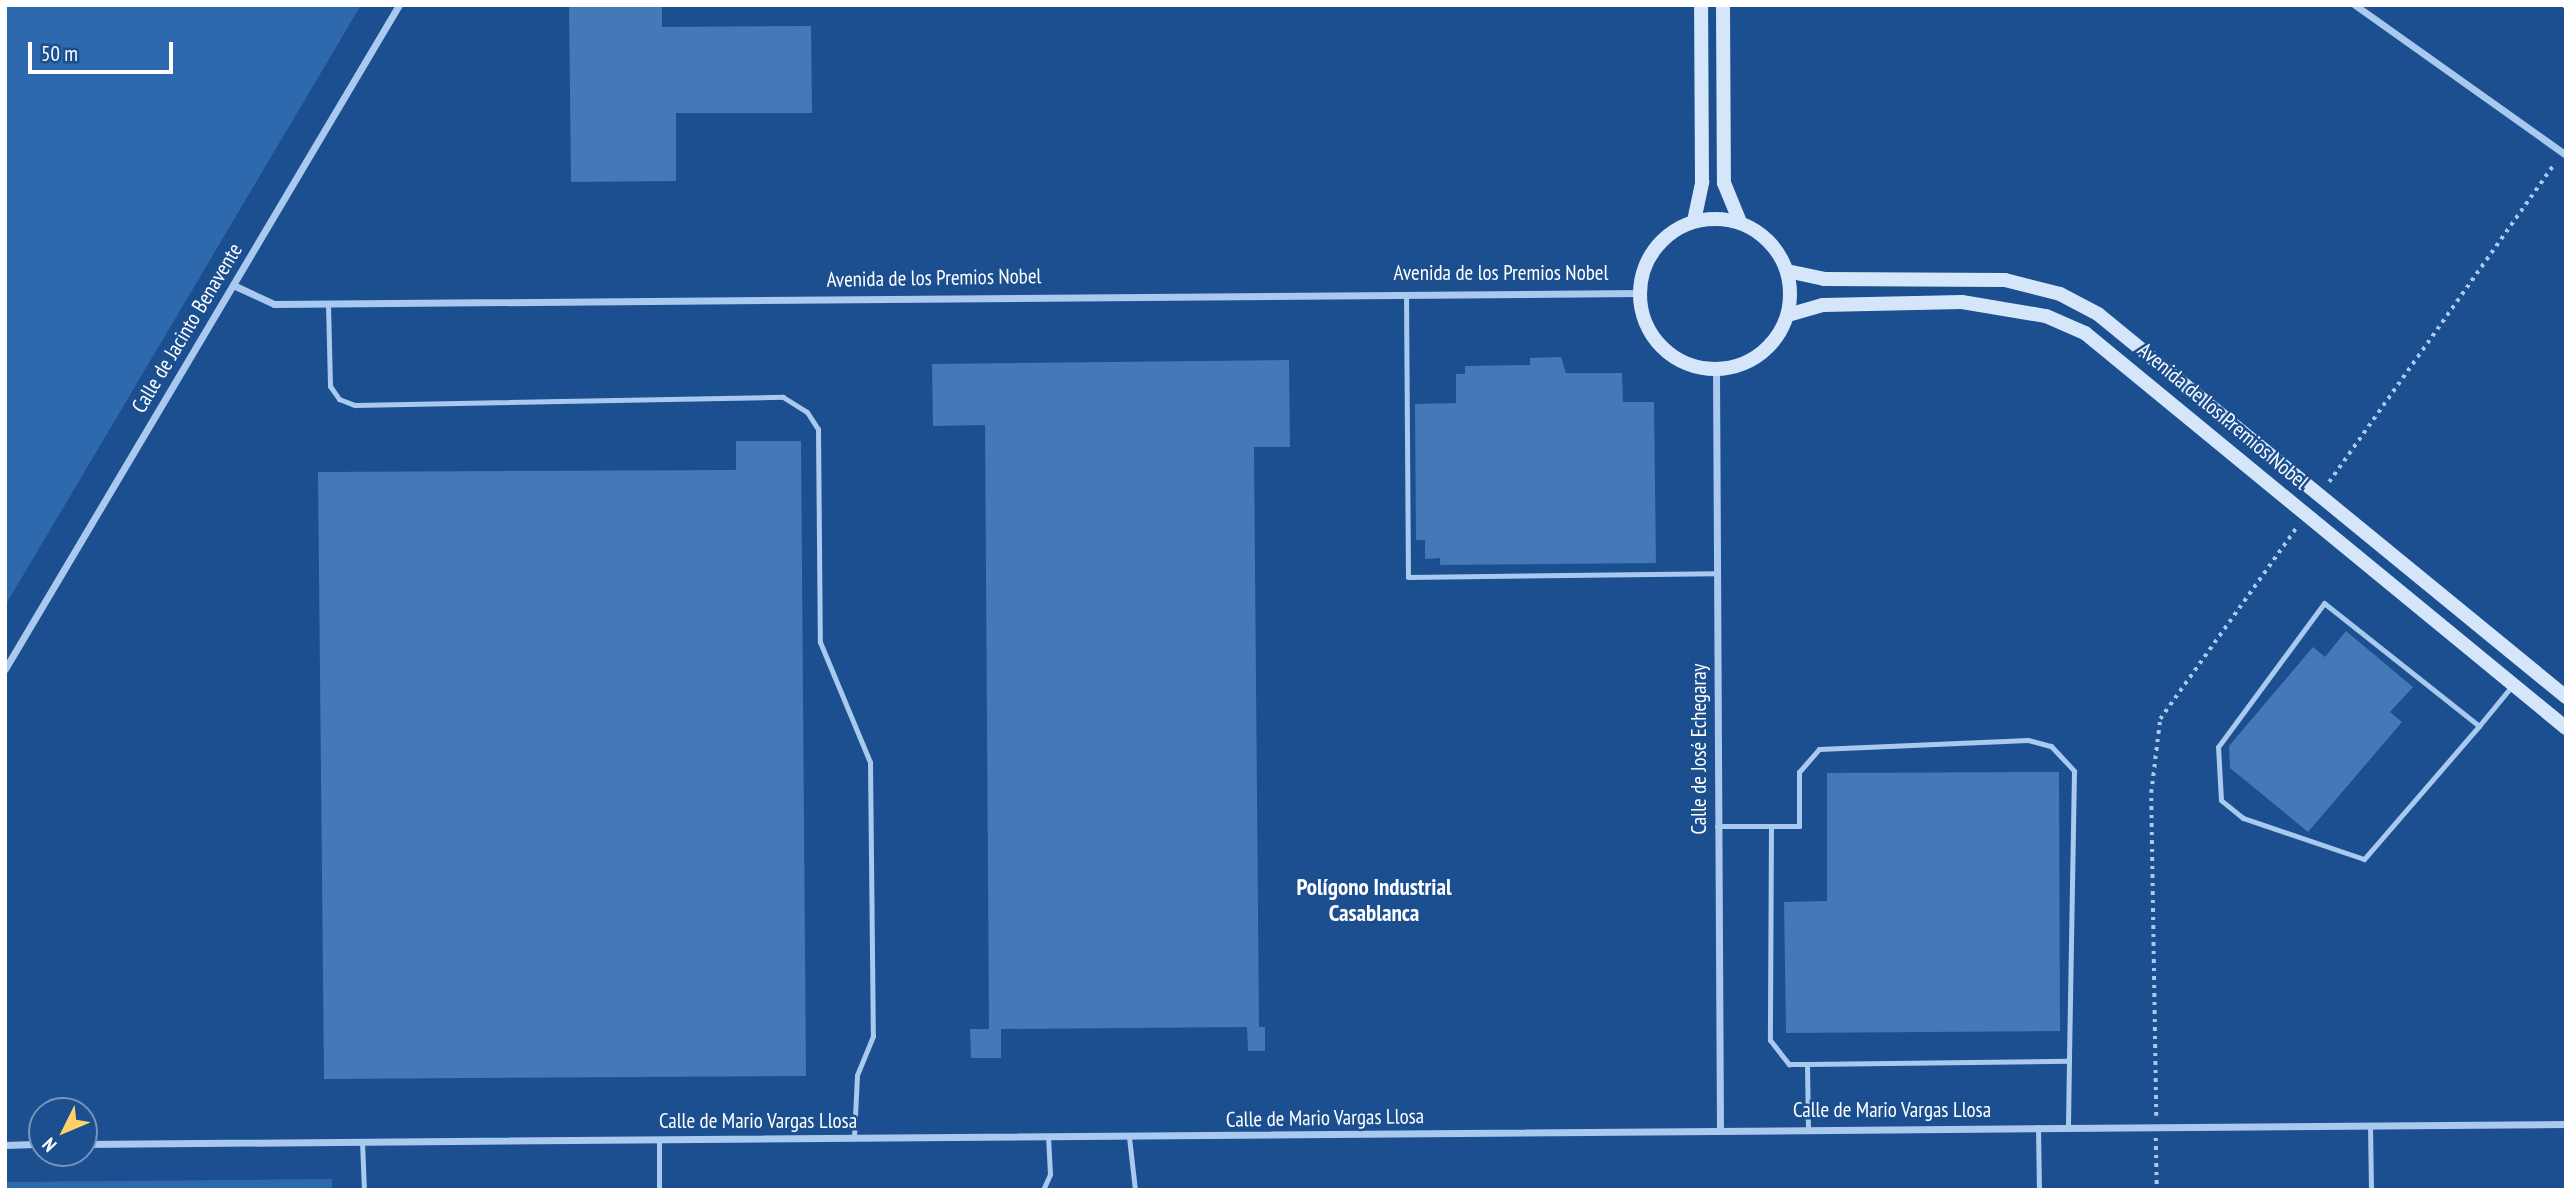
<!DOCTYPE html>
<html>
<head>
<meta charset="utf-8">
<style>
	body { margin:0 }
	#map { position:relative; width:2571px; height:1195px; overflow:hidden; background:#1b4f8f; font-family:"PT Sans Narrow",sans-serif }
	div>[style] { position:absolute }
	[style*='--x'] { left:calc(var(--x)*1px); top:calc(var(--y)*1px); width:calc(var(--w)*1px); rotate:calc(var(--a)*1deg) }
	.green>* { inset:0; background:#2e69ad }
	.building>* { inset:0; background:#4478b7 }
	.path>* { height:3.5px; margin-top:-1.75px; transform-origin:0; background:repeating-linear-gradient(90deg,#a9c9ee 0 3.5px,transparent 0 8.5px) }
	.lane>* { height:5px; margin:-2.5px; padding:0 2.5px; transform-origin:2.5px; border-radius:2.5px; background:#a9c9ee }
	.street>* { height:7px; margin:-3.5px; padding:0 3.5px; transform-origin:3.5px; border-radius:3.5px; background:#a9c9ee }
	.secondary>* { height:14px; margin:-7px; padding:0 7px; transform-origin:7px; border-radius:7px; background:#d6e6fa }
	.secondary>.ring { margin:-7px; padding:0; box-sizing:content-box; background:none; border:14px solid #d6e6fa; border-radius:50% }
	span { translate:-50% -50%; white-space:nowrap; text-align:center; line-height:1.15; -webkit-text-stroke:5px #1b4f8f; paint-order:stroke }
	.street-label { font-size:21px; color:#fff }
	.neighbourhood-label { font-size:23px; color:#fff; font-weight:700 }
	.frame { position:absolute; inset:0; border:7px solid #fff; pointer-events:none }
	.north { position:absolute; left:28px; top:1097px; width:70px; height:70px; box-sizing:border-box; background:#1b4f8f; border:2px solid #7695bc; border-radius:50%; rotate:227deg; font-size:19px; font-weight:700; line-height:28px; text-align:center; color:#fff }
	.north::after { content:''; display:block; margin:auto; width:24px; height:32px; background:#ffd166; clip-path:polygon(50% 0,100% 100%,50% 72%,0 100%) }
	.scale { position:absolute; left:28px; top:42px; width:145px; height:32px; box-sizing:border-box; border:4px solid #fff; border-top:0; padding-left:9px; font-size:21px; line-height:24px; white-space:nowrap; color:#fff; -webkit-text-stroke:5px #1b4f8f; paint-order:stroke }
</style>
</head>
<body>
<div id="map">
	<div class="green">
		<div style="clip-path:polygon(5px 5px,361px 5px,5px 606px)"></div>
		<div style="clip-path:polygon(332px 1179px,332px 1190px,5px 1190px,5px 1182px)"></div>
	</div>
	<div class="building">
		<div style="clip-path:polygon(569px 5px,662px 5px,662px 27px,811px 26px,812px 113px,676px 113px,676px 181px,571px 182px)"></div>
		<div style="clip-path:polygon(1561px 357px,1566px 373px,1622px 373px,1623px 402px,1654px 402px,1656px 563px,1440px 565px,1440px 558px,1425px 559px,1425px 540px,1416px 540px,1415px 404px,1456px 403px,1456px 374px,1465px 374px,1465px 366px,1530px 365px,1530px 358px)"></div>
		<div style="clip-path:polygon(1289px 360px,1290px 447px,1254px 447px,1259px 1027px,1265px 1027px,1265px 1051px,1248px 1051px,1247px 1027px,1001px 1029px,1001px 1058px,971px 1058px,970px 1029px,999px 1029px,989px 1029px,985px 425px,933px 426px,932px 364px)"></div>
		<div style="clip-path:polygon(736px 441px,801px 441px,806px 1076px,324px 1079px,318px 472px,736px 470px)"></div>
		<div style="clip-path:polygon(2346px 631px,2413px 687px,2390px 712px,2402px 722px,2308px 832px,2230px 768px,2229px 746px,2313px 647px,2325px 657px)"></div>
		<div style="clip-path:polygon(2059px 772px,2060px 1031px,1786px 1033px,1784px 902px,1827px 901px,1827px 773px)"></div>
	</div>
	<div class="path">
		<div style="--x:2329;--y:482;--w:391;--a:-54.7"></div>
		<div style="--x:2156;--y:1116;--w:323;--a:-90.9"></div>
		<div style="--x:2151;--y:793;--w:75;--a:-83.1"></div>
		<div style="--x:2160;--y:719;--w:234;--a:-54.5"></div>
		<div style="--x:2156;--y:1138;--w:52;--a:88.9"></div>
	</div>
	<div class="lane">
		<div style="--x:2564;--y:5;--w:3;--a:45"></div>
		<div style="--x:1406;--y:294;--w:283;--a:89.6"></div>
		<div style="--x:1408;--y:577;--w:308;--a:-0.7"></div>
		<div style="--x:328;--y:303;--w:83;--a:88.6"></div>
		<div style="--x:330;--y:386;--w:16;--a:55"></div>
		<div style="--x:339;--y:399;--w:17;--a:21"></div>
		<div style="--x:355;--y:405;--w:428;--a:-1.1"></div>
		<div style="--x:783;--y:397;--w:28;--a:32"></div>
		<div style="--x:807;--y:412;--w:20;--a:57"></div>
		<div style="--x:818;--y:429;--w:213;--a:89.5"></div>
		<div style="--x:820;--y:642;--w:130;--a:67.4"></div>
		<div style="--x:870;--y:762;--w:274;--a:89.4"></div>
		<div style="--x:873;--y:1036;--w:42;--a:112.3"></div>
		<div style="--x:857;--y:1075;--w:62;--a:92.8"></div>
		<div style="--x:2479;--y:726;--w:176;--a:130.8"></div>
		<div style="--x:2364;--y:859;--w:128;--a:-161.3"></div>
		<div style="--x:2243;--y:818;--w:28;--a:-141"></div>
		<div style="--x:2221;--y:800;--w:53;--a:-93.2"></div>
		<div style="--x:2218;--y:747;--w:179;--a:-53.6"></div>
		<div style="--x:2324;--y:603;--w:198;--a:38.4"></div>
		<div style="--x:2479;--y:726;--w:50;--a:-50.6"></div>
		<div style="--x:1717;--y:826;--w:82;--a:0"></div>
		<div style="--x:1799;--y:826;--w:54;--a:-90"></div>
		<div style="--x:1799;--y:772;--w:30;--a:-49"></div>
		<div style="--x:1819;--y:749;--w:209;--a:-2.5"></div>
		<div style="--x:2028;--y:740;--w:24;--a:15"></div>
		<div style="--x:2051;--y:746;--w:34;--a:47"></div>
		<div style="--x:2074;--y:771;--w:290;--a:91"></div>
		<div style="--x:1771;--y:826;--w:214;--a:90.3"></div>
		<div style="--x:1770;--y:1040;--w:31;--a:52"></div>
		<div style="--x:1789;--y:1064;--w:18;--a:0"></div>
		<div style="--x:2370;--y:1125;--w:65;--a:89.1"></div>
		<div style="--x:2038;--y:1127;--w:63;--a:89.1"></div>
		<div style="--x:1808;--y:1128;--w:64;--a:-90.9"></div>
		<div style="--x:1807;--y:1064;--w:262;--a:-0.7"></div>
		<div style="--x:2069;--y:1061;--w:67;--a:90.9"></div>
		<div style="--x:1129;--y:1137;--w:53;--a:83.5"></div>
		<div style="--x:362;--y:1141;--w:49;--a:87.7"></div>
		<div style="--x:659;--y:1190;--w:51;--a:-90"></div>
		<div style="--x:1043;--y:1190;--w:17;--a:-66"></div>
		<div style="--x:1050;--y:1174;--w:36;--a:-93"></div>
	</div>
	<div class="street">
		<div style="--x:2355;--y:5;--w:259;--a:35.4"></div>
		<div style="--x:233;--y:285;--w:45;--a:24.9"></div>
		<div style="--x:274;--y:304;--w:1366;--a:-0.46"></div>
		<div style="--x:1716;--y:369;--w:760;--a:89.7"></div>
		<div style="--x:5;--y:669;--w:772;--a:-59.32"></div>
		<div style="--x:84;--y:1144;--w:2482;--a:-0.46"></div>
		<div style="--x:5;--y:1145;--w:37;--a:-2"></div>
	</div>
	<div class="secondary">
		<div style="--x:1723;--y:5;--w:178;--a:89.7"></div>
		<div style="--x:1724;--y:183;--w:42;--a:67.7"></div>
		<div class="ring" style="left:1640px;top:219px;width:136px;height:136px"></div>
		<div style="--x:1694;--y:221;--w:40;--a:-78"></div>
		<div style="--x:1702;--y:182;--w:177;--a:-90.3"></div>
		<div style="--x:1787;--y:271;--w:38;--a:12"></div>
		<div style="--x:1824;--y:279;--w:181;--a:0.3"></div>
		<div style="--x:2005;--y:280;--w:57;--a:14.3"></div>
		<div style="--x:2060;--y:294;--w:43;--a:27.8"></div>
		<div style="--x:2098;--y:314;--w:605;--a:39.3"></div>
		<div style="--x:1788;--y:315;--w:36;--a:-16"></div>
		<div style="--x:1823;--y:305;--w:139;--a:-1.2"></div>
		<div style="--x:1962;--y:302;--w:85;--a:9.5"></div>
		<div style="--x:2046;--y:316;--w:43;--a:23.6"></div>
		<div style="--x:2085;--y:333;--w:622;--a:39.39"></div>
	</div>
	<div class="street-label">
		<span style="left:1501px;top:273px">Avenida de los Premios Nobel</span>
		<span style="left:934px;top:278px;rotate:-1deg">Avenida de los Premios Nobel</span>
		<span style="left:187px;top:328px;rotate:-59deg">Calle de Jacinto Benavente</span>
		<span style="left:2223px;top:416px;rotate:40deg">Avenida de los Premios Nobel</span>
		<span style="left:1699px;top:749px;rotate:-90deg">Calle de José Echegaray</span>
		<span style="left:1892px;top:1110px">Calle de Mario Vargas Llosa</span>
		<span style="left:1325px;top:1118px;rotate:-1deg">Calle de Mario Vargas Llosa</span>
		<span style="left:758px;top:1121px">Calle de Mario Vargas Llosa</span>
	</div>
	<div class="neighbourhood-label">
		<span style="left:1374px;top:900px">Polígono Industrial<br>Casablanca</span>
	</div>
	<div class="frame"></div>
	<div class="north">N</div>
	<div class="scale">50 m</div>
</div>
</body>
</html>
